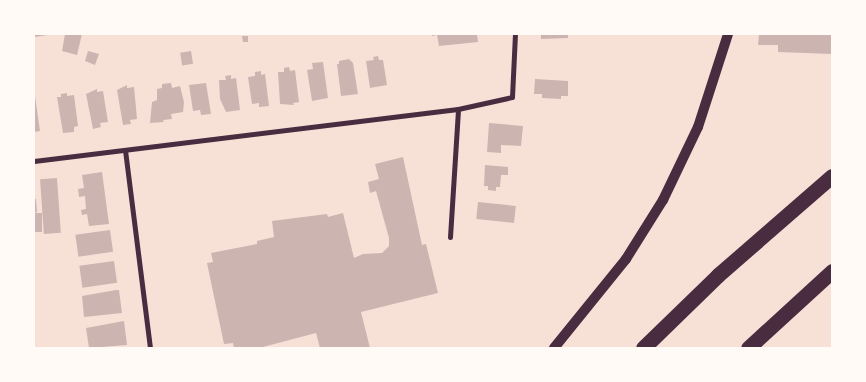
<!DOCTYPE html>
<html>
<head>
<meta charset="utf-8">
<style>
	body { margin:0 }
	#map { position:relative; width:866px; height:382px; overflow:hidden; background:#f7e1d7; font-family:Signika,sans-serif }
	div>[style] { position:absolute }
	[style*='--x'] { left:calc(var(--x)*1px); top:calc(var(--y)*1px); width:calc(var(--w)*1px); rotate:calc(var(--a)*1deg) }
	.building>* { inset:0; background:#ccb4b1; transform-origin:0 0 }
	.minor>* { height:5px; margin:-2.5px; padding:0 2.5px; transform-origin:2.5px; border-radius:2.5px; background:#4a2c40 }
	.secondary>* { height:10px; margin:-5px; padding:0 5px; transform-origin:5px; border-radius:5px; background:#4a2c40 }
	.motorway>* { height:15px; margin:-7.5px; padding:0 7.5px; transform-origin:7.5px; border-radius:7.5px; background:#4a2c40 }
	span { translate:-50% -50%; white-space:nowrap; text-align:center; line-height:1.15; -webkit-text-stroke:5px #fffaf5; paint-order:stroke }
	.frame { position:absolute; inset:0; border:35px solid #fffaf5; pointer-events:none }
</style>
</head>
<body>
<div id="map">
	<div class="building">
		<div style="clip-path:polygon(34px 34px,48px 34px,48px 35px,34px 37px)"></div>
		<div style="clip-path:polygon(65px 34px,82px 34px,77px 55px,62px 51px)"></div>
		<div style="clip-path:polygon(432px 34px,477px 34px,478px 42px,439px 46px,437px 35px,432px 36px)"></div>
		<div style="clip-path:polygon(541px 34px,568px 34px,568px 38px,541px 39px)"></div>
		<div style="clip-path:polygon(759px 34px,832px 34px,832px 54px,778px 52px,778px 45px,758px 45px)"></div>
		<div style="clip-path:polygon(242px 36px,248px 36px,248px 42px,243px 42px)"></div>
		<div style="clip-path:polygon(88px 51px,99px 54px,95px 65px,85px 61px)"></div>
		<div style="left:191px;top:51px;width:13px;height:11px;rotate:81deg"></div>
		<div style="clip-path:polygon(378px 56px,379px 60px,383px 60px,387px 85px,370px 88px,366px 61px,374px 60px,373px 57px)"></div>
		<div style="clip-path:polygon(349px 59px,353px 63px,358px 94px,341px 96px,337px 64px,339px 64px,339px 61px)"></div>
		<div style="clip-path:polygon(323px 62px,328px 98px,312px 101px,307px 70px,313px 69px,312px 63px)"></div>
		<div style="clip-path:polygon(289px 67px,290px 71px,295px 70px,299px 102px,293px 103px,294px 105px,280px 104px,278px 72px,284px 72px,284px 68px)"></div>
		<div style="clip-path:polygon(261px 71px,261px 75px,265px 74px,269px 106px,259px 107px,259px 103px,252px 104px,248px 77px,255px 76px,255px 72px)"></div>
		<div style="clip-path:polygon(231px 75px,231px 79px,236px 78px,240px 110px,226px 112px,220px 99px,219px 80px,226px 80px,225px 76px)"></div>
		<div style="clip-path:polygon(535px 79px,568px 81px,568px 96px,561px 96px,561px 99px,542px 98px,542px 94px,534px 94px)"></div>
		<div style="clip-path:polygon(171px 83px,172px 88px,180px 86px,184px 102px,183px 112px,171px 114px,172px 119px,163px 120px,164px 122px,150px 123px,152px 102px,157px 100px,157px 89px,162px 88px,162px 84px)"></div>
		<div style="clip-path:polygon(206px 83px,211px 114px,201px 115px,200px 110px,193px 111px,189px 85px)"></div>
		<div style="clip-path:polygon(127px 85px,127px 88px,134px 87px,137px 119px,130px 120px,131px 124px,123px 125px,117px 90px)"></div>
		<div style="clip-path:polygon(34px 89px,40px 131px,34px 132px)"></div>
		<div style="clip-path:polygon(97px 89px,97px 92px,103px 91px,108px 122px,100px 123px,101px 127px,93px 129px,86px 94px)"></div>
		<div style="clip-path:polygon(67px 93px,67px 96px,74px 95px,78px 126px,74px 127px,74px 132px,63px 133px,57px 97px,61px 97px,61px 94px)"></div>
		<div style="clip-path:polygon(489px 123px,523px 126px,521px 146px,501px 145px,501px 153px,487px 152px)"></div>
		<div style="clip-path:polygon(403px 157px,422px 245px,426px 244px,438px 293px,361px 312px,370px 348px,320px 348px,316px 333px,259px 348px,234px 348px,233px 343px,224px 344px,207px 263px,213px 262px,211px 253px,257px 244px,257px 241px,274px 237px,272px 221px,327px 214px,328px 217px,343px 213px,354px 258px,363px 254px,382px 253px,389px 246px,389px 238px,376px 191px,370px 193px,368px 182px,379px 179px,375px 164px)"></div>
		<div style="clip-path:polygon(485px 165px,508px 167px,508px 175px,501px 175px,500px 187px,496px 187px,496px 191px,488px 190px,488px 186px,484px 186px)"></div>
		<div style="clip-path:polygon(102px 172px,109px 224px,89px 226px,87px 214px,82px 215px,81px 210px,86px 209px,85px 196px,79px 197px,78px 189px,84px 188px,82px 175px)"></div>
		<div style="left:57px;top:178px;width:55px;height:17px;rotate:86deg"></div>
		<div style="clip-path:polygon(34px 199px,36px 199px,37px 212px,34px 213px)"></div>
		<div style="left:478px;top:202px;width:38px;height:17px;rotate:6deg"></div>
		<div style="left:42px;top:213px;width:19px;height:8px;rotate:90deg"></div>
		<div style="left:110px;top:230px;width:22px;height:35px;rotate:82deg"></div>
		<div style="left:114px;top:261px;width:22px;height:35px;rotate:82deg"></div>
		<div style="clip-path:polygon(116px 290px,119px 290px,122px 313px,84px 317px,82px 296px)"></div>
		<div style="clip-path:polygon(124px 321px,127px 345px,89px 348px,86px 328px)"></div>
	</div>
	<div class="minor">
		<div style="--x:125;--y:150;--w:200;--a:82.8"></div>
		<div style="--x:34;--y:161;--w:427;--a:-7"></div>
		<div style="--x:458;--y:109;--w:55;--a:-12.5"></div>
		<div style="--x:512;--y:97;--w:63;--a:-87.3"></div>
		<div style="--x:450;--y:237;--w:128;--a:-86.4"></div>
	</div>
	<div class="secondary">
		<div style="--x:554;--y:348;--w:114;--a:-51"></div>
		<div style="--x:626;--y:259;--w:70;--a:-57.9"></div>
		<div style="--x:663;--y:200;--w:81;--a:-64.4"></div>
		<div style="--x:698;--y:127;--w:98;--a:-72.1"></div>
	</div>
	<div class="motorway">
		<div style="--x:643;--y:348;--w:105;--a:-44.2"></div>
		<div style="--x:718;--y:275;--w:151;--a:-41"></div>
		<div style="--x:748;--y:348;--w:114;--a:-42.5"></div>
	</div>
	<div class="frame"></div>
</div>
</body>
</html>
